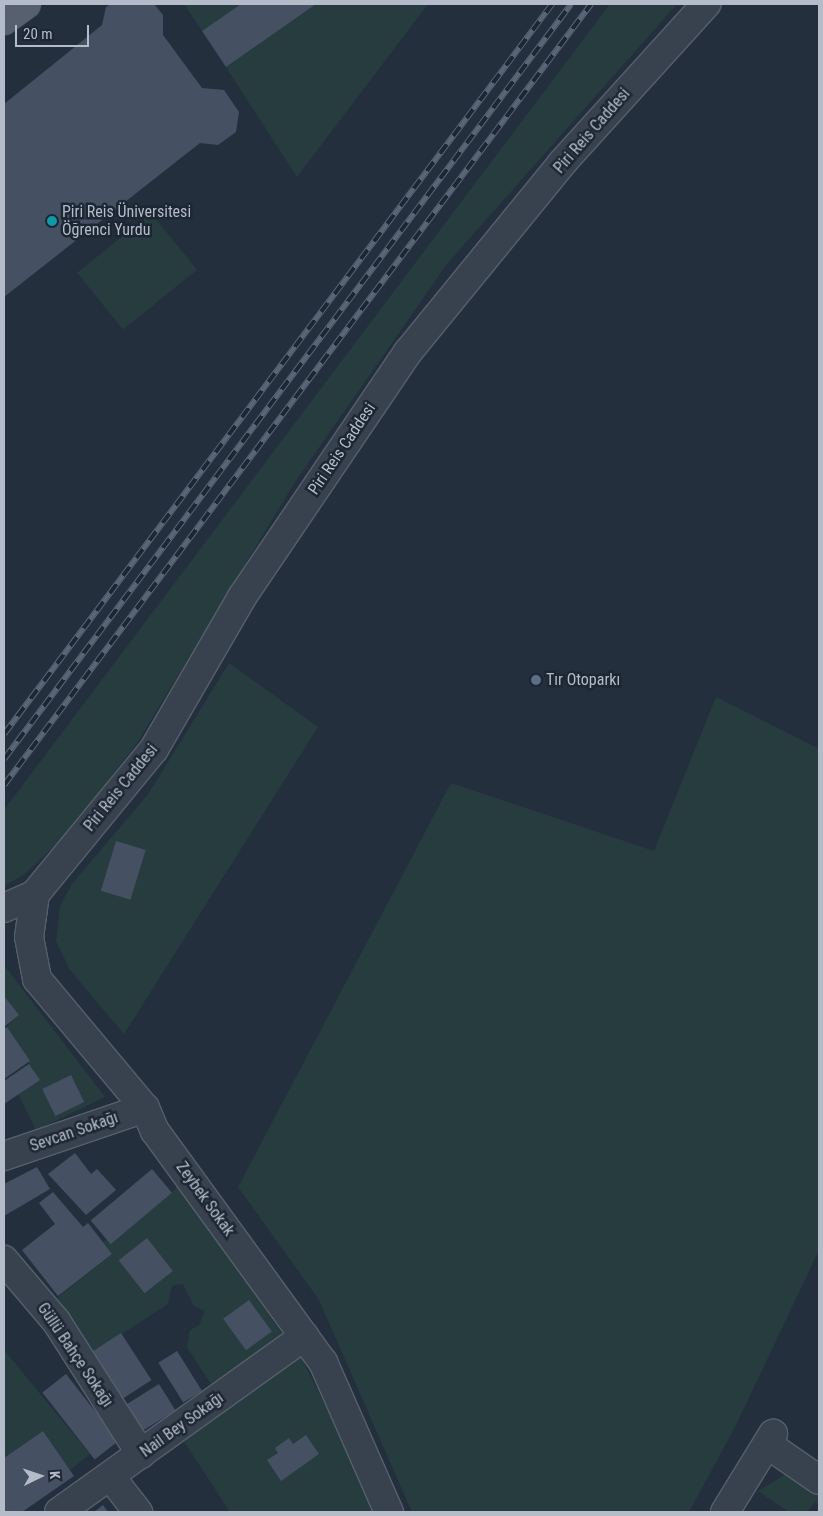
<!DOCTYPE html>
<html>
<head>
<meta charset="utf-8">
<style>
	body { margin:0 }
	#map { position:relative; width:823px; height:1516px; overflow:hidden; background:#242f3e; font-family:"Roboto Condensed",sans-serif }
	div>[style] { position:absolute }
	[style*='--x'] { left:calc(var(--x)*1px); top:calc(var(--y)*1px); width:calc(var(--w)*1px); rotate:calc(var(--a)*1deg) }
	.green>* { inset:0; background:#263c3f; transform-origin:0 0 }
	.building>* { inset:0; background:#455162; transform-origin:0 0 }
	.roads { filter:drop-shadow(1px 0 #565f6c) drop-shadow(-1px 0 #565f6c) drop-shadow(0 1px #565f6c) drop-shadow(0 -1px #565f6c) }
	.minor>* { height:28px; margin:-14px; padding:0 14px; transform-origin:14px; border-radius:14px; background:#38414e }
	.major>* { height:28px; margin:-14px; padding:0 14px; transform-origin:14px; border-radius:14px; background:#56606e }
	.rail>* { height:5.5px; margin-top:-2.75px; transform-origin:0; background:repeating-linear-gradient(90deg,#1d2633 0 11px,#5a6575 0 22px); box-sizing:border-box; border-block:1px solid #5a6575 }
	.dots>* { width:14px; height:14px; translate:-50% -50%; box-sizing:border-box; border:2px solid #1d2633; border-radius:50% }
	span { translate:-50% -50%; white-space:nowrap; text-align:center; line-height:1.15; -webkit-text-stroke:5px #1d2633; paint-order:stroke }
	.street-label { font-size:16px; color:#b4bcc9 }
	.poi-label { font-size:16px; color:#b4bcc9 }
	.left { translate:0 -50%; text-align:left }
	.frame { position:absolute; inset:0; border:5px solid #b4bcc9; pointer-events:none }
	.north { position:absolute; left:15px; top:1451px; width:50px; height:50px; -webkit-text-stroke:4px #1d2633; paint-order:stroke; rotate:86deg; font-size:14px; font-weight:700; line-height:20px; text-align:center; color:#b4bcc9 }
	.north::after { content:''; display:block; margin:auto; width:18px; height:22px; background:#b4bcc9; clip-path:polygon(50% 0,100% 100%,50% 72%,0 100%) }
	.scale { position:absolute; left:15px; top:25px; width:74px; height:22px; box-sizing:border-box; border:2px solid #b4bcc9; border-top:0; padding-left:6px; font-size:15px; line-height:18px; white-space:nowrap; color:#b4bcc9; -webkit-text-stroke:4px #1d2633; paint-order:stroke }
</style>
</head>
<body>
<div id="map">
	<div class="green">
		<div style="clip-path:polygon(184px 4px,241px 4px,202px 31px)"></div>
		<div style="clip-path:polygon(316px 4px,428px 4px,297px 177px,226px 67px)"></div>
		<div style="clip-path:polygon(610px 4px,677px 4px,447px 264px,295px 482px,137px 743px,67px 834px,25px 874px,4px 886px,4px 810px)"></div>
		<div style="left:151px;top:213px;width:73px;height:95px;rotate:51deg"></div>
		<div style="clip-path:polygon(229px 663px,318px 727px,124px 1034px,70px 970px,56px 941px,60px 906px,72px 884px,149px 793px)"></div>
		<div style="clip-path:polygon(716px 697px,819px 749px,819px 1250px,736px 1425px,689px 1512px,412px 1512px,319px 1300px,238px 1187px,451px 783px,654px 851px)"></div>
		<div style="clip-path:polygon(4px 965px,105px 1097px,36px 1130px,18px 1094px,39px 1080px,7px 1027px,18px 1015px,4px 996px)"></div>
		<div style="clip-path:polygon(179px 1186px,283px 1335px,211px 1384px,187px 1347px,190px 1330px,199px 1325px,205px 1311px,194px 1306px,183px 1284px,172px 1285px,168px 1304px,86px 1357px,52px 1302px,112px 1254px,103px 1242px,136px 1217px,139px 1220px)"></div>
		<div style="clip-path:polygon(4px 1350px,90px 1454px,70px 1470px,43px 1431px,4px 1458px)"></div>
		<div style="clip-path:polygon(300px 1355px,379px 1512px,230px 1512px,183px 1440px)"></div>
		<div style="clip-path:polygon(791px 1471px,819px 1491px,819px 1505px,815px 1502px,807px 1512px,789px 1512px,758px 1491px)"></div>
	</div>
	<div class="building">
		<div style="clip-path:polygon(111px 4px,154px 4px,163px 15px,163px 35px,202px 88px,224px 90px,239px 112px,236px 132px,218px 145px,200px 143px,4px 297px,4px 104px,102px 25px,106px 7px)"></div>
		<div style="clip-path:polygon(241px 4px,316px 4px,226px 67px,202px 31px)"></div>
		<div style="left:116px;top:841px;width:31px;height:52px;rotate:17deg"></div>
		<div style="clip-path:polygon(4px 996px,19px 1015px,4px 1027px)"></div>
		<div style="clip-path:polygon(7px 1027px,30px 1061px,4px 1079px,4px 1029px)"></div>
		<div style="clip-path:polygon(29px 1064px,40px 1080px,4px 1104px,4px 1081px)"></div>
		<div style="left:71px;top:1075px;width:30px;height:32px;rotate:64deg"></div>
		<div style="clip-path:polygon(75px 1153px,91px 1174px,97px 1169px,116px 1190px,86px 1215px,48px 1174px)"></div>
		<div style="clip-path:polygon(37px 1167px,50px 1189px,4px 1216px,4px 1184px)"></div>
		<div style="left:152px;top:1169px;width:31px;height:80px;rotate:50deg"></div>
		<div style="clip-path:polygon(53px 1192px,83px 1227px,88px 1223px,112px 1254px,58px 1296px,22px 1250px,55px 1224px,39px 1203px)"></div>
		<div style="left:147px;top:1238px;width:42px;height:36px;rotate:52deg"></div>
		<div style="left:249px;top:1300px;width:39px;height:32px;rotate:54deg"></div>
		<div style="left:121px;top:1333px;width:56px;height:42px;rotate:57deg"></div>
		<div style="left:177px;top:1351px;width:47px;height:22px;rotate:58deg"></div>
		<div style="left:66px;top:1374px;width:85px;height:30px;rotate:52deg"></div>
		<div style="left:159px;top:1384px;width:31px;height:41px;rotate:58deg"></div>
		<div style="clip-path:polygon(43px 1431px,74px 1476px,22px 1512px,4px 1512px,4px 1458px)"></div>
		<div style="clip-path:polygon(306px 1435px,319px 1454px,281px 1481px,267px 1460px,278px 1453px,275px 1448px,289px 1438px,293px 1444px)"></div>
		<div style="clip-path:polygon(103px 1505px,108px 1512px,94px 1512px)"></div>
	</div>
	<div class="roads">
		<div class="minor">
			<div style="--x:35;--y:894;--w:43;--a:97.9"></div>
			<div style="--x:29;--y:937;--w:43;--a:79.2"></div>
			<div style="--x:37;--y:979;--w:168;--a:50.1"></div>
			<div style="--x:145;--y:1108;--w:25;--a:67"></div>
			<div style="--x:155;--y:1131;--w:286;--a:54"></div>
			<div style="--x:323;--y:1362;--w:164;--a:66.3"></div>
			<div style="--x:4;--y:908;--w:34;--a:-24"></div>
			<div style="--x:35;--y:894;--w:188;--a:-50.6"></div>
			<div style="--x:154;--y:749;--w:176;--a:-59.9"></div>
			<div style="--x:242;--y:597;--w:296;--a:-55.9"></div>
			<div style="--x:408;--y:352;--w:244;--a:-50.8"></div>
			<div style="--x:562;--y:163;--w:215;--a:-47.8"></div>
			<div style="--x:4;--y:1156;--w:149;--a:-18.8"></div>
			<div style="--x:4;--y:1260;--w:80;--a:49.6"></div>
			<div style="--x:56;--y:1321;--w:158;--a:57.4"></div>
			<div style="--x:767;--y:1444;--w:63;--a:34.7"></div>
			<div style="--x:110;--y:1476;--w:46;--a:52.1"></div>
			<div style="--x:59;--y:1512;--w:302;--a:-35.6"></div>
			<div style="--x:725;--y:1512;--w:92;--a:-58.4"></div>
		</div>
		<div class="major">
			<div style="--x:4;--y:20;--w:27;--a:-36"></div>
		</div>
	</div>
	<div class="rail">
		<div style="--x:4;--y:734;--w:913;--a:-53.1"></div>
		<div style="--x:4;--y:759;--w:944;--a:-53.09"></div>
		<div style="--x:4;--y:785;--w:977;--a:-53.07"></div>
	</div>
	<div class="dots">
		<div style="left:52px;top:221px;background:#0f9aa8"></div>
		<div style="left:536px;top:680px;background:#5c6f8a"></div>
	</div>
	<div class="street-label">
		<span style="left:592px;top:131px;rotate:-49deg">Piri Reis Caddesi</span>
		<span style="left:342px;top:449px;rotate:-56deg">Piri Reis Caddesi</span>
		<span style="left:121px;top:788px;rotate:-51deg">Piri Reis Caddesi</span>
		<span style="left:74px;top:1132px;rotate:-19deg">Sevcan Sokağı</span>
		<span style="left:205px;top:1199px;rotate:54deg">Zeybek Sokak</span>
		<span style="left:75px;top:1355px;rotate:56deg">Güllü Bahçe Sokağı</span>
		<span style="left:182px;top:1425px;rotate:-36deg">Nail Bey Sokağı</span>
	</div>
	<div class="poi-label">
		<span class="left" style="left:62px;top:221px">Piri Reis Üniversitesi<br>Öğrenci Yurdu</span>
		<span class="left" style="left:546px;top:680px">Tır Otoparkı</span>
	</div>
	<div class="frame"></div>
	<div class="north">K</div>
	<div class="scale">20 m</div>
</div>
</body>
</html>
